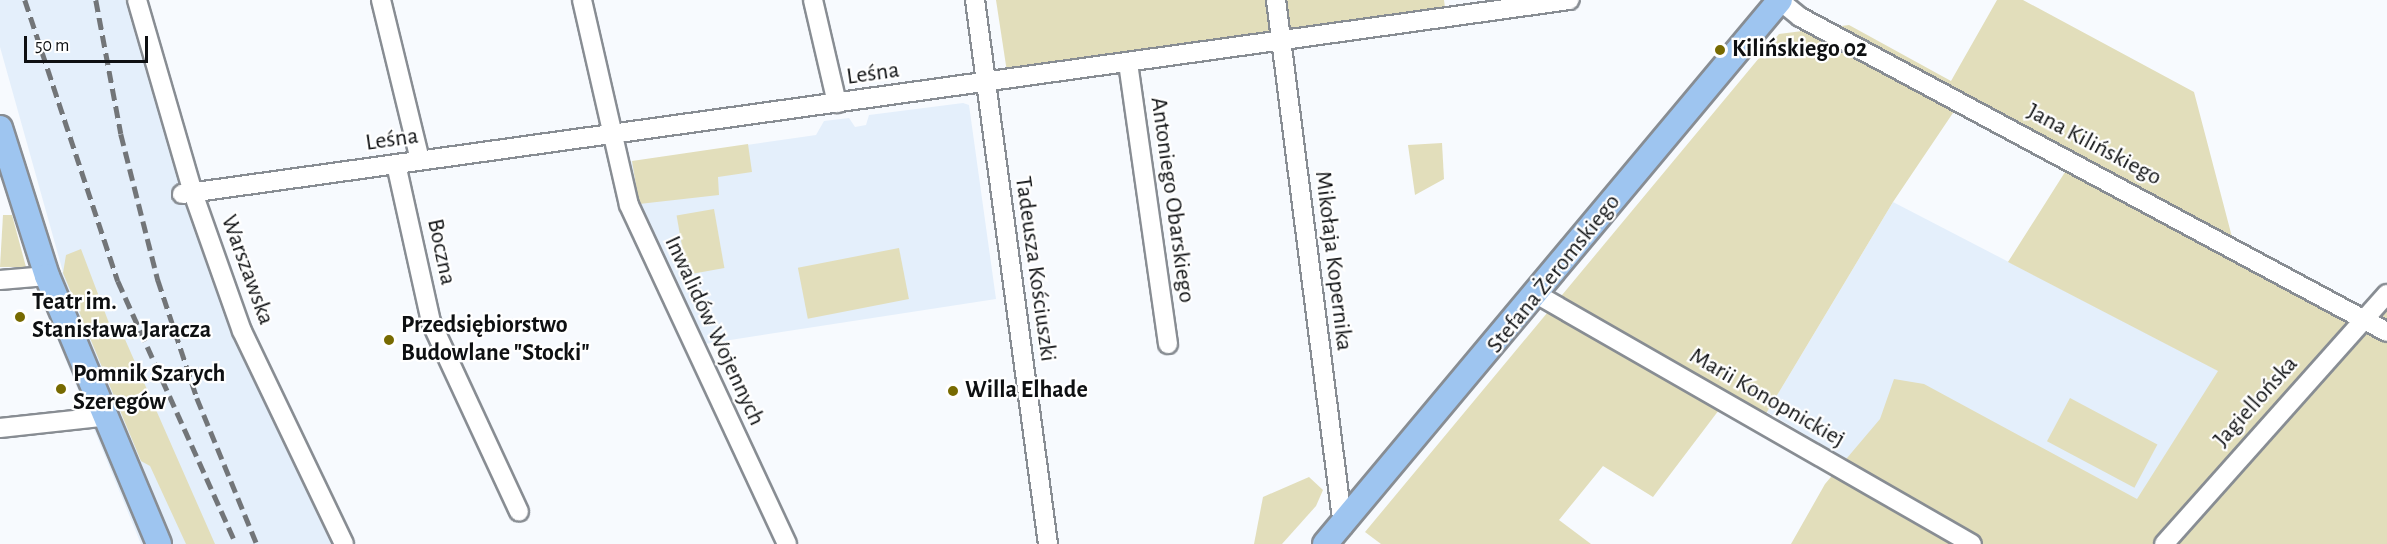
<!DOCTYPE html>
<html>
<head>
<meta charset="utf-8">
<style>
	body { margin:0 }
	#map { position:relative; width:2387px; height:544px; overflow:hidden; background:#f7fafe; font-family:"Alegreya Sans",sans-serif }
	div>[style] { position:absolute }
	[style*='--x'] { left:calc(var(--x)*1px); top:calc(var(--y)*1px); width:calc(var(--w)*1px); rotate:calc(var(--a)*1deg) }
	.built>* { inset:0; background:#e4effb }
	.green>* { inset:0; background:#e2debb; transform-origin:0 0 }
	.roads { filter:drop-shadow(2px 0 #888d93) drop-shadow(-2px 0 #888d93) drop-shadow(0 2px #888d93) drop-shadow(0 -2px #888d93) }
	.minor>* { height:18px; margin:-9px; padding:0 9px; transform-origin:9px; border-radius:9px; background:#fff }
	.major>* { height:24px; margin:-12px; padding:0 12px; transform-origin:12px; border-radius:12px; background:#9ec5f0 }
	.rail>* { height:4.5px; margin-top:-2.25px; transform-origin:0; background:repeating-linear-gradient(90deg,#727578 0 12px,transparent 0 18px) }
	.dots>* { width:16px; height:16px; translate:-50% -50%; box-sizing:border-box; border:3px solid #fff; border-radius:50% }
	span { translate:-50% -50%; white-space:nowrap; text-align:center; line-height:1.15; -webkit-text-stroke:4.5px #fff; paint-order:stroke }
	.poi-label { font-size:24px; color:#0e1012; font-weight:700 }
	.left { translate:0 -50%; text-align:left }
	.street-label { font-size:24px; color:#0e1012 }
	.scale { position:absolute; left:24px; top:36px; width:124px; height:27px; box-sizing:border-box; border:3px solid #0e1012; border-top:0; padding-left:8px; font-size:18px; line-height:21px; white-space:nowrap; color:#0e1012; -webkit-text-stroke:4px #fff; paint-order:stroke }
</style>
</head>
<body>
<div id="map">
	<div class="built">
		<div style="clip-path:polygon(0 0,125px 0,168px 146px,238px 334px,334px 544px,141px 544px,35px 285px,63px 272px,0 47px)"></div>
		<div style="clip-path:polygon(963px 103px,969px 105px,996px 299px,698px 345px,631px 202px,622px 163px,816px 135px,824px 121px,849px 118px,855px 127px,866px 125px,869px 115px)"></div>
		<div style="clip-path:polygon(1893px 202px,2275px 400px,2152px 544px,1990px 544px,1767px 412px)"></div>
	</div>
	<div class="green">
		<div style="clip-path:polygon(996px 0,1444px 0,1445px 8px,1007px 72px)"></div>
		<div style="clip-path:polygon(1997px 0,2023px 0,2194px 92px,2232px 237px,2376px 318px,2387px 307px,2387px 544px,1791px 544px,1825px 484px,1880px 419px,1894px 379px,1924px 384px,2137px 499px,2218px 371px,2008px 262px,2072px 161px,1961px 101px,1893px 202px,1761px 422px,1725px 402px,1653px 497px,1603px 466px,1559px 520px,1591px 544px,1381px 544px,1365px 532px,1779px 34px,1849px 25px,1951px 81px)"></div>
		<div style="clip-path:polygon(1442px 143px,1444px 179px,1415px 195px,1408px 145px)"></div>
		<div style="clip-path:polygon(748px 144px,752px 172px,718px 177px,719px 195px,639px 204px,632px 161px)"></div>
		<div style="left:714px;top:209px;width:60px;height:38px;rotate:80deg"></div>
		<div style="clip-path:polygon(3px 215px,12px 215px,26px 267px,0 267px)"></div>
		<div style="left:899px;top:248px;width:52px;height:103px;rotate:79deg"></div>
		<div style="clip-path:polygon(81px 249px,112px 331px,120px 328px,215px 544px,186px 544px,150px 466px,141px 461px,63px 273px,66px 255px)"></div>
		<div style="left:2070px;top:398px;width:99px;height:49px;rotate:28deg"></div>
		<div style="clip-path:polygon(1309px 477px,1323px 490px,1316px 506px,1282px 544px,1254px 544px,1263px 497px)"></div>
	</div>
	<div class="roads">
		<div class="minor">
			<div style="--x:137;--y:0;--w:201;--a:73.8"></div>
			<div style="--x:193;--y:193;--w:146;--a:70.5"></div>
			<div style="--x:242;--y:331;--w:236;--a:64.4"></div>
			<div style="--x:381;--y:0;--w:165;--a:76.3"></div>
			<div style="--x:582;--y:0;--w:210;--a:77.1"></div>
			<div style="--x:629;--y:205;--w:374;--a:65"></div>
			<div style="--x:813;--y:0;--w:106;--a:76.9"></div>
			<div style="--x:975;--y:0;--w:549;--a:82.36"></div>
			<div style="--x:1276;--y:0;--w:531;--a:82.75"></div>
			<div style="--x:1779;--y:0;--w:27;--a:39"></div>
			<div style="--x:1800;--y:17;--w:666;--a:28.22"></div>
			<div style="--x:1128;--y:63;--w:284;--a:81.9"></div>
			<div style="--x:396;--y:164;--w:162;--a:77.5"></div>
			<div style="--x:431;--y:322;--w:209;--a:65.1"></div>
			<div style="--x:182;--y:194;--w:1401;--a:-7.96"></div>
			<div style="--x:0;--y:280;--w:47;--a:-4.9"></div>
			<div style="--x:1538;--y:295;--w:500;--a:29.84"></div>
			<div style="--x:0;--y:428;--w:103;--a:-6.2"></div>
			<div style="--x:2164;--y:544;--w:335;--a:-48.3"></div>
		</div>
		<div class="major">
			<div style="--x:0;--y:128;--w:155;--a:72.4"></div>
			<div style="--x:47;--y:276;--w:290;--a:67.3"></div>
			<div style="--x:1325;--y:544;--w:709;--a:-50.09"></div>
		</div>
	</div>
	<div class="rail">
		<div style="--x:25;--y:0;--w:296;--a:71.7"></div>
		<div style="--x:118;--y:281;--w:288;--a:65.8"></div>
		<div style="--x:96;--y:0;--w:136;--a:79.4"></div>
		<div style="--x:121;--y:134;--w:151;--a:75.8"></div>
		<div style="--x:158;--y:280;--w:124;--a:71.7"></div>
		<div style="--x:197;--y:398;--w:158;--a:67.7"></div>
	</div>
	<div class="dots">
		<div style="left:1720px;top:50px;background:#776a01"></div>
		<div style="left:20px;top:317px;background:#776a01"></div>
		<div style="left:389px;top:340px;background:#776a01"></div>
		<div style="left:61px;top:389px;background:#776a01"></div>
		<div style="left:953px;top:391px;background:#776a01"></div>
	</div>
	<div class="poi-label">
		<span class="left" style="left:1732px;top:50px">Kilińskiego 02</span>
		<span class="left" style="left:32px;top:317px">Teatr im.<br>Stanisława Jaracza</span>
		<span class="left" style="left:401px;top:340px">Przedsiębiorstwo<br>Budowlane "Stocki"</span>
		<span class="left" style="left:73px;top:389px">Pomnik Szarych<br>Szeregów</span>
		<span class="left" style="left:965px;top:391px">Willa Elhade</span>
	</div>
	<div class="street-label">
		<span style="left:873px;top:74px;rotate:-8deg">Leśna</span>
		<span style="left:392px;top:140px;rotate:-8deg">Leśna</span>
		<span style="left:2094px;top:145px;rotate:28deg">Jana Kilińskiego</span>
		<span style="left:1172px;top:200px;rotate:82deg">Antoniego Obarskiego</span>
		<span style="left:441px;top:252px;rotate:78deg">Boczna</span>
		<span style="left:1333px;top:261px;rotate:83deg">Mikołaja Kopernika</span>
		<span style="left:1035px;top:269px;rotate:82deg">Tadeusza Kościuszki</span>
		<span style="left:247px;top:270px;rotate:70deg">Warszawska</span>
		<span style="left:1554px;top:274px;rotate:-51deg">Stefana Żeromskiego</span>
		<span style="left:714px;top:331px;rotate:65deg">Inwalidów Wojennych</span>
		<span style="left:1767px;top:398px;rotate:30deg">Marii Konopnickiej</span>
		<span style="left:2256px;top:402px;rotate:-48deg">Jagiellońska</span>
	</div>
	<div class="scale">50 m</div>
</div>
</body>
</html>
